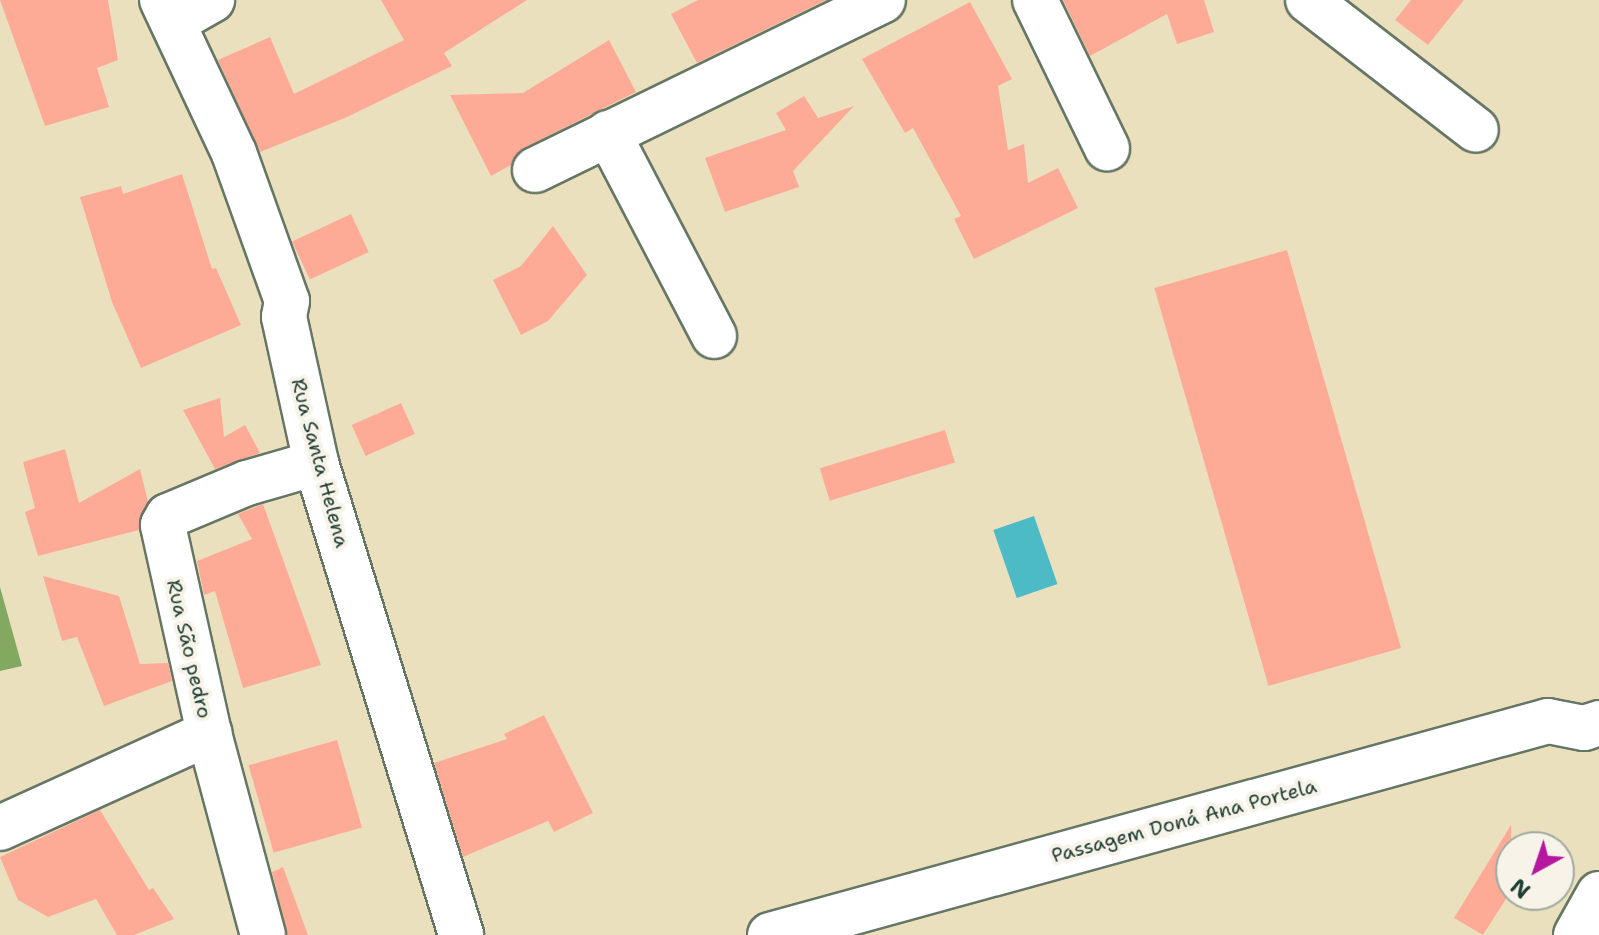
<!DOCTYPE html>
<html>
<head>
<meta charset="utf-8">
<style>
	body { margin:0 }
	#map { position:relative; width:1599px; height:935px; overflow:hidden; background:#ebe0be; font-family:"Shantell Sans",sans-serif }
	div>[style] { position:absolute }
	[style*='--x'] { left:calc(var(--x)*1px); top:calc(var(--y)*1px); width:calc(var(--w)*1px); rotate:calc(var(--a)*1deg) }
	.forest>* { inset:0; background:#82a95f }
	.water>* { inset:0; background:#4dbbc5; transform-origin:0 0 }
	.building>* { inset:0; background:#fdab97; transform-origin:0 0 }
	.roads { filter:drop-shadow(2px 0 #667664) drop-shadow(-2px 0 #667664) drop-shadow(0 2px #667664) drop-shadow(0 -2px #667664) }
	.street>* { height:44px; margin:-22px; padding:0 22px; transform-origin:22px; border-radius:22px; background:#fff }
	.primary>* { height:44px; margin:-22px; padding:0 22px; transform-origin:22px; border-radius:22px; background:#fff }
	span { translate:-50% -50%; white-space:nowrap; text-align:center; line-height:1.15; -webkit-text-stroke:8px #f7f3e8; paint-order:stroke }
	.street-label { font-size:20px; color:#1f3d34 }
	.north { position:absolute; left:1495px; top:831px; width:80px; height:80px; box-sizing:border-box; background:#f7f3e8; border:2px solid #a1aaa0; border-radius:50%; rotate:220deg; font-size:22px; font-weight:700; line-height:32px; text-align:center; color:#1f3d34 }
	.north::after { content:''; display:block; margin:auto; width:28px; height:36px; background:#b5179e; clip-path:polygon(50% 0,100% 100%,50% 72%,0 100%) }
</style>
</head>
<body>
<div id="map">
	<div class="forest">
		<div style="clip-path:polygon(0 587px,22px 666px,0 671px)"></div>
	</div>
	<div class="water">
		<div style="left:1034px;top:516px;width:72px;height:43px;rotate:71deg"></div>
	</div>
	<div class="building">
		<div style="clip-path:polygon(0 0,108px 0,118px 60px,97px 68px,109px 107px,45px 126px)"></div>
		<div style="clip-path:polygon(381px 0,527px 0,444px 53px,452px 66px,345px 118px,260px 152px,218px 60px,270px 37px,294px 94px,404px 40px)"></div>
		<div style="clip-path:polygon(698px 0,826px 0,697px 63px,671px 14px)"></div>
		<div style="clip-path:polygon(1063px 0,1204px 0,1214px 32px,1177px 44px,1167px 14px,1090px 56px)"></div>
		<div style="clip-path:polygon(1411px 0,1464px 0,1428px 45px,1395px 20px)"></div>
		<div style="clip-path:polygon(970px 2px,1012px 79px,998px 86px,1008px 150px,1024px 144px,1028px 183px,1058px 168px,1078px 208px,974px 259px,954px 219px,961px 216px,913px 128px,905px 133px,862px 59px)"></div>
		<div style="clip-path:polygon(609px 40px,636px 92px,524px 148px,511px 165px,491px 176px,450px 95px,523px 93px)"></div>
		<div style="clip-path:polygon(804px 96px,818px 118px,854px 106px,793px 171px,799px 187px,725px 212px,705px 158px,786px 130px,776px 113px)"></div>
		<div style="clip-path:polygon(182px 174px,212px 269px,216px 268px,241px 325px,141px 368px,112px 302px,80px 197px,121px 186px,123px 194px)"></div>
		<div style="left:351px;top:214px;width:42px;height:65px;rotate:65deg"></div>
		<div style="clip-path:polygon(553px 226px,587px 275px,548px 321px,521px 335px,493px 280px,521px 266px)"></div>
		<div style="left:1287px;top:250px;width:414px;height:138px;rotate:74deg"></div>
		<div style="clip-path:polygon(220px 398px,224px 437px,245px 425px,260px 453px,215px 469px,183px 410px)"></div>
		<div style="left:401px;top:403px;width:34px;height:54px;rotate:66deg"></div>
		<div style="left:945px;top:430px;width:34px;height:131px;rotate:73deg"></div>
		<div style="clip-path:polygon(65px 449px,79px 503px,140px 469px,148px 502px,139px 530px,38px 556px,25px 512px,35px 508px,23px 462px)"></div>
		<div style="clip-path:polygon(263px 504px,321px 665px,243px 688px,215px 591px,204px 595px,197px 561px,252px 539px,238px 514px)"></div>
		<div style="clip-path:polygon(43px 576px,119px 596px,140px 664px,168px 663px,172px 681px,104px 706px,77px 637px,62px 641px)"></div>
		<div style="clip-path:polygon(544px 715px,593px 813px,554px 832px,548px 821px,463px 857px,434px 763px,507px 739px,504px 734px)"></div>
		<div style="left:337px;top:740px;width:91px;height:92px;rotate:74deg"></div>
		<div style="clip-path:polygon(100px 810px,149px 890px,153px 888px,174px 919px,134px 935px,117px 935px,96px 899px,48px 917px,18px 900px,0 857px)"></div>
		<div style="clip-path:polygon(1511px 825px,1511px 891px,1483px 935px,1454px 918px)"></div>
		<div style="clip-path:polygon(283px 867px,308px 935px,287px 935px,272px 872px)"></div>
	</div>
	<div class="roads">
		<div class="street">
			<div style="--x:162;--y:0;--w:169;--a:64.8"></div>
			<div style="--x:234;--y:153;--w:157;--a:70.3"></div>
			<div style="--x:287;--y:301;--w:16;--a:101"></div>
			<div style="--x:284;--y:317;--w:149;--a:77.6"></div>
			<div style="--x:316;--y:463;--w:494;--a:72.9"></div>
			<div style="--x:1035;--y:0;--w:165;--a:64.1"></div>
			<div style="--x:1308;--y:0;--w:212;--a:37.7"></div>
			<div style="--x:173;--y:22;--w:45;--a:-29.4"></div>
			<div style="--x:608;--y:133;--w:229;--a:62.4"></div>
			<div style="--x:535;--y:170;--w:387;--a:-26"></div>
			<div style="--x:0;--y:828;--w:230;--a:-24.4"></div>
			<div style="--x:263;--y:935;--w:209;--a:-105"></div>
			<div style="--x:209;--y:733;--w:213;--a:-102.5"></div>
			<div style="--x:163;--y:525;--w:10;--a:-61"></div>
			<div style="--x:168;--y:516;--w:86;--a:-22.7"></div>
			<div style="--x:247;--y:483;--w:72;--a:-16.2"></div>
			<div style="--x:770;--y:935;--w:807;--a:-15.38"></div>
			<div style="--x:1548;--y:721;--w:37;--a:11"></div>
			<div style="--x:1584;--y:728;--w:16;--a:-18"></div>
		</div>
		<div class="primary">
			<div style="--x:1576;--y:935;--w:47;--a:-60.7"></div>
		</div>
	</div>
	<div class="street-label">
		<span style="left:320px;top:463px;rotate:75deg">Rua Santa Helena</span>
		<span style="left:189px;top:649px;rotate:77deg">Rua São pedro</span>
		<span style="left:1184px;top:821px;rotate:-15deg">Passagem Doná Ana Portela</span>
	</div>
	<div class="north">N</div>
</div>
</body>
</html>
